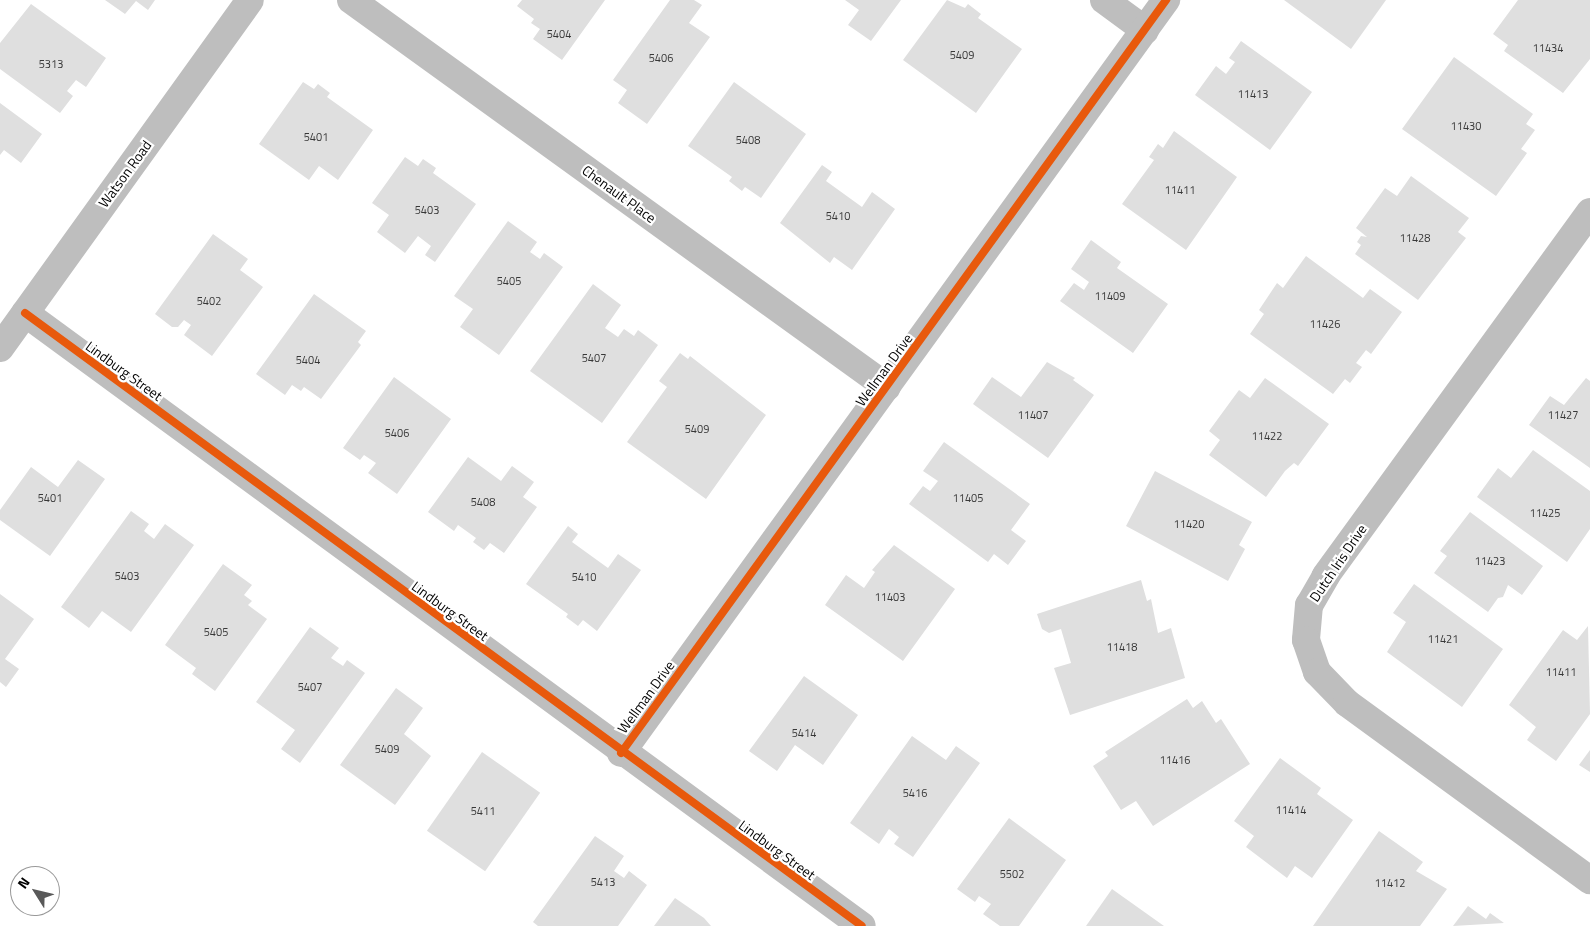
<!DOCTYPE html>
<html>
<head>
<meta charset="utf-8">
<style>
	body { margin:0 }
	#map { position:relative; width:1590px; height:926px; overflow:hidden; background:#fff; font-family:"Titillium Web",sans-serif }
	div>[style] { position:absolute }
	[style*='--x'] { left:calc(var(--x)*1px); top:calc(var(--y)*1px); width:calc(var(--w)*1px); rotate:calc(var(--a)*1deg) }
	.building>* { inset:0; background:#dfdfdf; transform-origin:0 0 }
	.minor>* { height:28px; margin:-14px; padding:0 14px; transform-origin:14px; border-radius:14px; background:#bebebe }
	.cycleway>* { height:8px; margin:-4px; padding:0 4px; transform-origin:4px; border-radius:4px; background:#e8590c }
	span { translate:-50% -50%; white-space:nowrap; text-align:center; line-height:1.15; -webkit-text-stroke:4.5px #fff; paint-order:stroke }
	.number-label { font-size:11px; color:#383838 }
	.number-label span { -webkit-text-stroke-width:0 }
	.street-label { font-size:14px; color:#000 }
	.north { position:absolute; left:10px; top:866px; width:50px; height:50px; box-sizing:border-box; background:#fff; border:1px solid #999; border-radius:50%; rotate:306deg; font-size:14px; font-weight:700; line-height:20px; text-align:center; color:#000 }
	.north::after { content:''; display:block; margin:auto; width:18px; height:22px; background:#595959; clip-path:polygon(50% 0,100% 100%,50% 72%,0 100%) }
</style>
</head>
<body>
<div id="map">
	<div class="building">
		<div style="clip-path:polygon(105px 0,155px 0,148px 10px,136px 1px,125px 14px)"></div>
		<div style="clip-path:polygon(522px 0,605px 0,562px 60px,533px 39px,540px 29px,531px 23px,534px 19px,517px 6px)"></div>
		<div style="clip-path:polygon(670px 0,694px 0,702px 5px,689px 23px,710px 37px,647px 124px,618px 103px,627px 90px,613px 80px)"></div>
		<div style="clip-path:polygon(845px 0,901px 0,871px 41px,848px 25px,859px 10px)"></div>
		<div style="clip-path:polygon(947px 0,965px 8px,968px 4px,981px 14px,978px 18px,1022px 49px,976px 113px,903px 60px)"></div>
		<div style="clip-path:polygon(1284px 0,1386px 0,1351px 49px)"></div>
		<div style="clip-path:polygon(1518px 0,1590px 0,1590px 59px,1563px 93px,1504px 51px,1508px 45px,1493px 34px)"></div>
		<div style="clip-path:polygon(31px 4px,106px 58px,86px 87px,76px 80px,67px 91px,73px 96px,60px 113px,0 69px,0 43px)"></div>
		<div style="clip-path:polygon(1241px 41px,1312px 92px,1270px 150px,1195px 95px,1216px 66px,1226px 74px,1235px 62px,1229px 58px)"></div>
		<div style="clip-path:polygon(1454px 57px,1533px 114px,1526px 124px,1535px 130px,1521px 149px,1527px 153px,1496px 196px,1402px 129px)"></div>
		<div style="clip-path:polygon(303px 82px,314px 89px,318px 84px,330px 93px,327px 97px,373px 130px,338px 180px,319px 166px,309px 180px,259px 144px)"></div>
		<div style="clip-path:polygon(734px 82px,806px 134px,761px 198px,745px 187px,742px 191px,729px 181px,732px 177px,688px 146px)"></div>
		<div style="clip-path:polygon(0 103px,42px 134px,21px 163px,4px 150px,0 155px)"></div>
		<div style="clip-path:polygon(1174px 131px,1237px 177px,1186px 250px,1122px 204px,1154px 160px,1149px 157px,1158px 144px,1163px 148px)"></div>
		<div style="clip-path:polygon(405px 157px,418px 166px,423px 159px,436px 168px,433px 173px,476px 204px,435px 262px,425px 255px,431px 246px,418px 236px,405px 253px,377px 232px,389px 215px,372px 203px)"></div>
		<div style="clip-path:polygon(822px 165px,832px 172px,826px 181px,862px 207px,872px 192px,895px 209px,852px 270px,834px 257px,830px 263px,780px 223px)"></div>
		<div style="clip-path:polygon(1411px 176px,1469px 218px,1458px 232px,1466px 238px,1418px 300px,1355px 254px,1361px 245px,1357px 242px,1361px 236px,1367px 237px,1356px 228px,1385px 188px,1397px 196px)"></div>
		<div style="clip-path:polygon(508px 221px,537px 242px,530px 252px,540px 259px,544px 253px,563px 267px,499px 355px,460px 327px,473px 309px,454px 296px)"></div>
		<div style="clip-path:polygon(213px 234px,248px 259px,240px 270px,263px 287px,212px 356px,184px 335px,191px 325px,184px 320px,178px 327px,172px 327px,155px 314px)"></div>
		<div style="clip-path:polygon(1091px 240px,1121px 262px,1117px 268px,1168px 304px,1133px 353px,1060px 301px,1074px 283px,1084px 290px,1089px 282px,1071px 269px)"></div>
		<div style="clip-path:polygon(1306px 256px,1363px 298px,1370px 289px,1402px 312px,1371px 354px,1366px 350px,1356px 363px,1362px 367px,1350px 383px,1345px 379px,1333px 394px,1250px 334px,1264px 314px,1259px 310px,1277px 283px,1283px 288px)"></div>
		<div style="clip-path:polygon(593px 284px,621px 305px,605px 328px,618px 337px,624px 329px,634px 336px,638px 330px,658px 345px,602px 423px,530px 371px)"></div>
		<div style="clip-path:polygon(314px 294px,366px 331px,358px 342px,361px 345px,321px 399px,304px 387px,301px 391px,292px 385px,285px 395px,256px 374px)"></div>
		<div style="clip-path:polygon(680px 353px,688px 359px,690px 356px,766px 415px,706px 499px,627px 442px,667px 387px,659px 381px)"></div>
		<div style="clip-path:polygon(1047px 362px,1075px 378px,1073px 380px,1094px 395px,1048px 458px,973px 404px,992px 377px,1021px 397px)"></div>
		<div style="clip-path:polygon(394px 377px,451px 419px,397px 494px,368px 473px,376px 463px,364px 455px,360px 460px,343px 448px)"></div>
		<div style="clip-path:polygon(1265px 378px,1329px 424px,1298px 466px,1294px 463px,1285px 471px,1266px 497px,1209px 455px,1220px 440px,1209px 431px,1239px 390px,1250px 398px)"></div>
		<div style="clip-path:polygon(1586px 378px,1590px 381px,1590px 468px,1529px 425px,1550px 396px,1564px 405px)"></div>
		<div style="clip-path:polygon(944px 442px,1030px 504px,1011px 530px,1026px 541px,1008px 565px,994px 554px,988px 562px,909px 504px,923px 486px,930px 491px,938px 481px,923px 471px)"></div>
		<div style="clip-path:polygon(1533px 450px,1590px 491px,1590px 529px,1567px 562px,1477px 497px,1498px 468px,1511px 478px)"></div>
		<div style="clip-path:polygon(468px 457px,501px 481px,512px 466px,534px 482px,523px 497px,537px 507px,504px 553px,490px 543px,484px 550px,473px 542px,476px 538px,458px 525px,454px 531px,428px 512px)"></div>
		<div style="clip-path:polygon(78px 460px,105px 479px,50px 556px,0 520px,0 510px,31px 467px,58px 487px)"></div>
		<div style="clip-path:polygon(1155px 471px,1252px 522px,1239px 545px,1245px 549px,1228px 581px,1126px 526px)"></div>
		<div style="clip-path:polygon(131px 511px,149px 524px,144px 531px,154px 539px,165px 524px,194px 545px,131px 632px,102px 611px,89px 628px,61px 607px)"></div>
		<div style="clip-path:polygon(1470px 512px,1543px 566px,1522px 595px,1508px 585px,1503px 597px,1498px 598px,1488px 612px,1434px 573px,1447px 556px,1440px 551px)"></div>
		<div style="clip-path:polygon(568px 526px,578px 534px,572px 542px,608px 568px,618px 554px,641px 570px,597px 631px,583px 620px,578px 626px,566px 617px,568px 614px,526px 584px)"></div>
		<div style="clip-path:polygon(894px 545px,955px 589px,903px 661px,825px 605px,846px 575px,864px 588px,875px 572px,872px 570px)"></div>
		<div style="clip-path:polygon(223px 564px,252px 585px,244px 595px,252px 601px,248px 605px,267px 619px,215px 691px,192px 674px,196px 668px,165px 645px)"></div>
		<div style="clip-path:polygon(1141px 580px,1147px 601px,1151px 599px,1158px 633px,1171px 628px,1185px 678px,1070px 715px,1054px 668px,1071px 663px,1061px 629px,1049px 633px,1042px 629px,1037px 614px)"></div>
		<div style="clip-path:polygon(1414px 584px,1503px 649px,1462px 707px,1387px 652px,1406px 622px,1393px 613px)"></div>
		<div style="clip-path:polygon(0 594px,34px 619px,5px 659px,19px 669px,6px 687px,0 682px)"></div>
		<div style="clip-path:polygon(1588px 626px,1590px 714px,1556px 761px,1527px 740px,1536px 727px,1509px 705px,1563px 630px,1577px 640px)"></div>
		<div style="clip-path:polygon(310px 627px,339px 648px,331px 658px,343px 666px,347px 660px,365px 673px,300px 763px,281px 749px,295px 730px,256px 702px)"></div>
		<div style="clip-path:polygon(804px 676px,858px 715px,823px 765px,795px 745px,777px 771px,749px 751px)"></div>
		<div style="clip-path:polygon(396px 688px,423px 708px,404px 734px,431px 756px,395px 805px,340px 765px)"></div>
		<div style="clip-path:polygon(1187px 699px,1193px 708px,1202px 701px,1216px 723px,1221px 719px,1250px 764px,1153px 826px,1136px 801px,1121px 810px,1093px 766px,1108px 756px,1105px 752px)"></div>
		<div style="clip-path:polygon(912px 736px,946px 760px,956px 746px,980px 763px,913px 857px,894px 844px,899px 837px,889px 829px,879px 844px,850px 823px)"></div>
		<div style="clip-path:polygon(1590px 750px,1590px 772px,1579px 765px)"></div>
		<div style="left:482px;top:752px;width:71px;height:96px;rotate:35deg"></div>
		<div style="clip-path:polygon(1280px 758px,1321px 788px,1317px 794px,1353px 820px,1312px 878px,1295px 866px,1287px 878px,1246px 847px,1254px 836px,1234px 821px)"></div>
		<div style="clip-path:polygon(1009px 818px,1066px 860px,1019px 926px,1000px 926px,983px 914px,991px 904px,979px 896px,975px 902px,957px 889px)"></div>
		<div style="clip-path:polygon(1379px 831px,1423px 862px,1416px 871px,1447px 889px,1420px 926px,1313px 926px)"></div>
		<div style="clip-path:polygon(595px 836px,624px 856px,614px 871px,624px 878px,629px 871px,647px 885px,618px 926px,538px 926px,533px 922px)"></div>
		<div style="clip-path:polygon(1112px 889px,1164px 926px,1086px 926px)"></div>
		<div style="clip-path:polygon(675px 898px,704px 918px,711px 926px,654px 926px)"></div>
		<div style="clip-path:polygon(1468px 906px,1486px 919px,1490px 913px,1504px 923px,1453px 926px)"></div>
	</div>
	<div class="minor">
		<div style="--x:351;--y:0;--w:661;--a:35.83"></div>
		<div style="--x:1104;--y:0;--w:51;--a:36.2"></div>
		<div style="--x:1590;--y:212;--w:450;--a:126"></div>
		<div style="--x:1326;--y:576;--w:34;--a:120"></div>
		<div style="--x:1309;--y:605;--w:35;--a:95"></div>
		<div style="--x:1306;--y:640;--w:34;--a:71"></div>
		<div style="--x:1317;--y:672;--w:43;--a:45.9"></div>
		<div style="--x:1347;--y:703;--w:301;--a:36.1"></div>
		<div style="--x:25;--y:313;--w:1037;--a:36.22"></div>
		<div style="--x:0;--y:348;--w:428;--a:-54.3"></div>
		<div style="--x:621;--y:753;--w:930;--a:-54.1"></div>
	</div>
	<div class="cycleway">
		<div style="--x:25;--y:313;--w:1037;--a:36.22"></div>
		<div style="--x:621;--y:753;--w:930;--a:-54.1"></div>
	</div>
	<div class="number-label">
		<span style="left:559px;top:34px">5404</span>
		<span style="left:1548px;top:48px">11434</span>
		<span style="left:962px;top:55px">5409</span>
		<span style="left:661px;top:58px">5406</span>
		<span style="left:51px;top:64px">5313</span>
		<span style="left:1253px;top:94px">11413</span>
		<span style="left:1466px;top:126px">11430</span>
		<span style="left:316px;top:137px">5401</span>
		<span style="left:748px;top:140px">5408</span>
		<span style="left:1180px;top:190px">11411</span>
		<span style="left:427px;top:210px">5403</span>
		<span style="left:838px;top:216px">5410</span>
		<span style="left:1415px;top:238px">11428</span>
		<span style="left:509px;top:281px">5405</span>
		<span style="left:1110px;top:296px">11409</span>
		<span style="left:209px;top:301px">5402</span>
		<span style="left:1325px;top:324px">11426</span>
		<span style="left:594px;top:358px">5407</span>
		<span style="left:308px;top:360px">5404</span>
		<span style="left:1033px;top:415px">11407</span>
		<span style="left:1563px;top:415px">11427</span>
		<span style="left:697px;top:429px">5409</span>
		<span style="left:397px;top:433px">5406</span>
		<span style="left:1267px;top:436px">11422</span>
		<span style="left:50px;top:498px">5401</span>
		<span style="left:968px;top:498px">11405</span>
		<span style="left:483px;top:502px">5408</span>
		<span style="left:1545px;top:513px">11425</span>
		<span style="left:1189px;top:524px">11420</span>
		<span style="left:1490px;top:561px">11423</span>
		<span style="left:127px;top:576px">5403</span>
		<span style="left:584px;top:577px">5410</span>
		<span style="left:890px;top:597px">11403</span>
		<span style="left:216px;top:632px">5405</span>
		<span style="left:1443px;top:639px">11421</span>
		<span style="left:1122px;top:647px">11418</span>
		<span style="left:1561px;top:672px">11411</span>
		<span style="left:310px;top:687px">5407</span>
		<span style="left:804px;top:733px">5414</span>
		<span style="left:387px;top:749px">5409</span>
		<span style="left:1175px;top:760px">11416</span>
		<span style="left:915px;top:793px">5416</span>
		<span style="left:1291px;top:810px">11414</span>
		<span style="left:483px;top:811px">5411</span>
		<span style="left:1012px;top:874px">5502</span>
		<span style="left:603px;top:882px">5413</span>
		<span style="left:1390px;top:883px">11412</span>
	</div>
	<div class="street-label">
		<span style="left:125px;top:174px;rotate:-54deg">Watson Road</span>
		<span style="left:619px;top:194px;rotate:36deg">Chenault Place</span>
		<span style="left:884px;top:370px;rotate:-54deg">Wellman Drive</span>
		<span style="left:124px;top:371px;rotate:36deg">Lindburg Street</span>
		<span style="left:1338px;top:563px;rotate:-56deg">Dutch Iris Drive</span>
		<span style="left:450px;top:611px;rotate:36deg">Lindburg Street</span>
		<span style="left:646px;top:697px;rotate:-54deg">Wellman Drive</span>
		<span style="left:777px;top:850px;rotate:36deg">Lindburg Street</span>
	</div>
	<div class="north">N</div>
</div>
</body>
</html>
